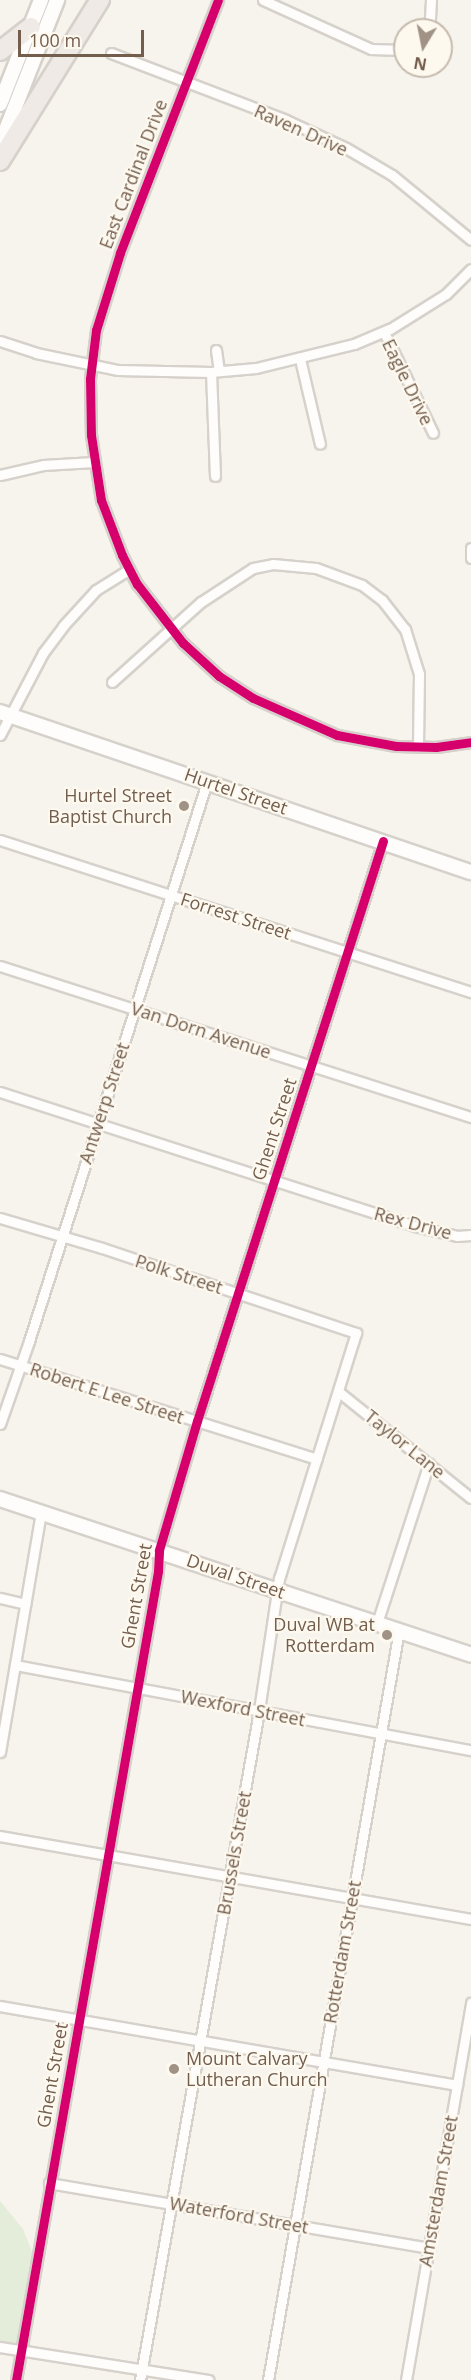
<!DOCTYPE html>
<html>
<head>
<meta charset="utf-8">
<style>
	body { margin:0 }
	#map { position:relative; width:471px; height:2380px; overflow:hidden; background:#f7f4ed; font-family:"Open Sans",sans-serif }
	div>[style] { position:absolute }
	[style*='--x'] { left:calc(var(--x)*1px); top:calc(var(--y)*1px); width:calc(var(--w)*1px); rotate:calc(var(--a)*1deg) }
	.green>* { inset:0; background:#e3edd9 }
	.roads { filter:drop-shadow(2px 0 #d6d1cb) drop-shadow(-2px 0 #d6d1cb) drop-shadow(0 2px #d6d1cb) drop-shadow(0 -2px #d6d1cb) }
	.street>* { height:9px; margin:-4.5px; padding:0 4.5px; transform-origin:4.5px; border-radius:4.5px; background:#fefdfc }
	.secondary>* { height:14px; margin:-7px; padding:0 7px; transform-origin:7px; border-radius:7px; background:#fefdfc }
	.highway>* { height:18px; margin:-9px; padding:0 9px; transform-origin:9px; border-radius:9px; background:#f0eae6 }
	.cycleway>* { height:9px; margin:-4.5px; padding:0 4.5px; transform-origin:4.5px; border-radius:4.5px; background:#d6006c }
	.dots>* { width:16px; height:16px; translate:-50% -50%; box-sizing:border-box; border:3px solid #fef9ef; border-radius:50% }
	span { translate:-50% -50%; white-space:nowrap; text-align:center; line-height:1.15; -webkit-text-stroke:4.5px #fef9ef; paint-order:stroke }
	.street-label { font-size:18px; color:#735e4e }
	.poi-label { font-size:18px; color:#735e4e }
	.right { translate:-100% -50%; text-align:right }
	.left { translate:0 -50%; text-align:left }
	.north { position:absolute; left:393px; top:18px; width:60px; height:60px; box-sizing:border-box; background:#fef9ef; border:2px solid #c6bbaf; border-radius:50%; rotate:190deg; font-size:16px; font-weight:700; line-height:24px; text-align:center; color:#735e4e }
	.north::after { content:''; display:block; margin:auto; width:21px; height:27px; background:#a19286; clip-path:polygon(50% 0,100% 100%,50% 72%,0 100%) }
	.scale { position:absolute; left:18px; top:30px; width:126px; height:27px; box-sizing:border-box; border:3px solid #735e4e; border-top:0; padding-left:8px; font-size:18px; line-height:21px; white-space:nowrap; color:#735e4e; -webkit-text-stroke:4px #fef9ef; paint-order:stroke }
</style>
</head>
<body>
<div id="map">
	<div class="green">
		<div style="clip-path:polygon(0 2201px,23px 2229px,36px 2262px,21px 2350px,0 2347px)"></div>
	</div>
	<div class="roads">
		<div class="street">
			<div style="--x:218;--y:0;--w:271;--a:111.2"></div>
			<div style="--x:120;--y:253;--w:81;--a:107.3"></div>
			<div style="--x:96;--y:330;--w:49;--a:97"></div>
			<div style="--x:90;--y:379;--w:56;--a:89"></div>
			<div style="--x:91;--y:435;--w:66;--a:81.3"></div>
			<div style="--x:101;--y:500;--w:59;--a:69.1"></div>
			<div style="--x:122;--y:555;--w:33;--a:63"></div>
			<div style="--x:137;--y:584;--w:75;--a:52.1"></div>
			<div style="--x:183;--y:643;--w:49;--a:42.5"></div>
			<div style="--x:219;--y:676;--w:40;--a:32.9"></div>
			<div style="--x:253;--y:698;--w:92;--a:23.8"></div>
			<div style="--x:337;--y:735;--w:60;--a:10.6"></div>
			<div style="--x:396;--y:746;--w:40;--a:1.4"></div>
			<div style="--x:436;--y:747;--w:35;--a:-8"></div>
			<div style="--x:263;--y:0;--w:119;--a:24.4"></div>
			<div style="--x:371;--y:49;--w:24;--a:2"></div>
			<div style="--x:395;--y:50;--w:11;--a:-22"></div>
			<div style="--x:425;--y:30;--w:12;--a:-66"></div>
			<div style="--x:430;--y:19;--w:19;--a:-87"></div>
			<div style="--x:111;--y:53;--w:187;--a:20.9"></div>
			<div style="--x:286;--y:120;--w:66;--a:25"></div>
			<div style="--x:346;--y:148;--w:53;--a:30.4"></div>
			<div style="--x:392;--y:175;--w:102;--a:39.4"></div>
			<div style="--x:384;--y:332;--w:112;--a:64.1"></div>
			<div style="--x:0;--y:341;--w:38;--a:18"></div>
			<div style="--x:36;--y:353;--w:84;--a:11.7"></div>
			<div style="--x:118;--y:370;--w:93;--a:1.2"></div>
			<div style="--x:211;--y:372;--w:45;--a:-5.1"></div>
			<div style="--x:256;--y:368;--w:101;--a:-13.8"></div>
			<div style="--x:354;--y:344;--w:39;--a:-23"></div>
			<div style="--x:390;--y:329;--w:66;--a:-32"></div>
			<div style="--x:446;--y:294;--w:35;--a:-45"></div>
			<div style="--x:216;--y:350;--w:21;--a:82"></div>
			<div style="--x:300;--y:359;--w:87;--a:76.8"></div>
			<div style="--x:211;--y:372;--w:104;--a:87.8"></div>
			<div style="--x:0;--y:475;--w:44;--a:-13.1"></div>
			<div style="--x:43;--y:465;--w:51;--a:-3.4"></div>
			<div style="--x:471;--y:548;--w:10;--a:90"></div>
			<div style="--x:112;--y:682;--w:120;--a:-42"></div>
			<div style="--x:201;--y:602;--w:62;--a:-33.2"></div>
			<div style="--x:253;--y:568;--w:20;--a:-11"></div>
			<div style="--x:273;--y:564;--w:43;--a:5.3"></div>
			<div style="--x:316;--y:568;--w:49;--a:20.3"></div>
			<div style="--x:362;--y:585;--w:25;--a:37"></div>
			<div style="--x:382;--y:600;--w:37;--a:52"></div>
			<div style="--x:405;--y:629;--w:47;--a:72.7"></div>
			<div style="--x:419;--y:674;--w:73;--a:90.8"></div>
			<div style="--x:0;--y:735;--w:93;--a:-62.3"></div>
			<div style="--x:43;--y:653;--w:34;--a:-53"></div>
			<div style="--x:63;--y:626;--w:49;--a:-47.5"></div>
			<div style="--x:96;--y:590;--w:39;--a:-32"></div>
			<div style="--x:0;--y:840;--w:495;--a:17.9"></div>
			<div style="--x:0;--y:966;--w:495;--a:17.8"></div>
			<div style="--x:0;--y:1092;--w:436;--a:17.9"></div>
			<div style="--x:415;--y:1226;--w:43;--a:13.4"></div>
			<div style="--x:457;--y:1236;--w:14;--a:-4"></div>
			<div style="--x:0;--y:1218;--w:106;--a:16.4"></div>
			<div style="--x:102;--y:1248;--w:268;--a:18.5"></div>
			<div style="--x:356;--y:1333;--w:257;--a:107.4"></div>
			<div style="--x:279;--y:1578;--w:134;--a:98.6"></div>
			<div style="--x:259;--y:1711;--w:680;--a:100.09"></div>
			<div style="--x:0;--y:1359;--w:332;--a:17.5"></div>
			<div style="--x:339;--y:1392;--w:169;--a:38.8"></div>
			<div style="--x:0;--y:1424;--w:88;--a:-70.7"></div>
			<div style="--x:29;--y:1341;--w:587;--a:-72.34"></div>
			<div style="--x:0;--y:1598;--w:26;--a:13"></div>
			<div style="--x:377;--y:1623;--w:168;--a:-72"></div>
			<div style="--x:15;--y:1665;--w:464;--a:10.6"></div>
			<div style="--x:0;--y:1752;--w:243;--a:-80.3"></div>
			<div style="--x:0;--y:1836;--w:478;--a:10"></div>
			<div style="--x:0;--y:2006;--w:464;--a:9.8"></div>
			<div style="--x:49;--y:2183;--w:386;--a:9.7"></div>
			<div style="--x:0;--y:2347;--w:211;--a:9"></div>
			<div style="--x:16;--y:2380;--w:821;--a:-80.04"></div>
			<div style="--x:158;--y:1571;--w:21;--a:-87"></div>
			<div style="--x:159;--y:1550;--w:134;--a:-73.6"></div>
			<div style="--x:197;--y:1421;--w:609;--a:-72.22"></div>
			<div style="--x:268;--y:2380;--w:761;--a:-80.09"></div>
			<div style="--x:406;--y:2380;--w:383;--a:-80.2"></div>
		</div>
		<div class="secondary">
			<div style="--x:0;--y:104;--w:112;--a:-68.5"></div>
			<div style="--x:0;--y:145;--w:156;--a:-68.5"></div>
			<div style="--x:0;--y:712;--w:497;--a:18.8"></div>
			<div style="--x:0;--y:1499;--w:496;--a:18.3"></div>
		</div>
		<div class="highway">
			<div style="--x:0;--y:51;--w:39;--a:-38"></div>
			<div style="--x:0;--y:161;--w:190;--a:-58.2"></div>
		</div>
	</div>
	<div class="cycleway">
		<div style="--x:218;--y:0;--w:271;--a:111.2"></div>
		<div style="--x:120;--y:253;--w:81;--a:107.3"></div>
		<div style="--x:96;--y:330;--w:49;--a:97"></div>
		<div style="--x:90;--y:379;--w:56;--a:89"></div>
		<div style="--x:91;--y:435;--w:66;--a:81.3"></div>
		<div style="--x:101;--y:500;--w:59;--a:69.1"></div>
		<div style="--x:122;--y:555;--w:33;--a:63"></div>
		<div style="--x:137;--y:584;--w:75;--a:52.1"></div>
		<div style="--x:183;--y:643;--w:49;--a:42.5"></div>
		<div style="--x:219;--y:676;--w:40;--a:32.9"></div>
		<div style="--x:253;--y:698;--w:92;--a:23.8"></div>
		<div style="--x:337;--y:735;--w:60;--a:10.6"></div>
		<div style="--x:396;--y:746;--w:40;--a:1.4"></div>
		<div style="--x:436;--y:747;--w:35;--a:-8"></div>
		<div style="--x:16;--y:2380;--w:821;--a:-80.04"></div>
		<div style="--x:158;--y:1571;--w:21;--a:-87"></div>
		<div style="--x:159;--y:1550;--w:134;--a:-73.6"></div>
		<div style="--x:197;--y:1421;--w:609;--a:-72.22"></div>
	</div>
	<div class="dots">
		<div style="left:184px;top:806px;background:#a19286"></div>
		<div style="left:387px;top:1635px;background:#a19286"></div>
		<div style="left:174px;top:2069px;background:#a19286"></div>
	</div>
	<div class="street-label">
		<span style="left:301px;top:130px;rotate:24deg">Raven Drive</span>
		<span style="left:133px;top:174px;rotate:-69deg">East Cardinal Drive</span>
		<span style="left:408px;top:382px;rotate:64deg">Eagle Drive</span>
		<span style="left:236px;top:791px;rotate:19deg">Hurtel Street</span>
		<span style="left:236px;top:916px;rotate:18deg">Forrest Street</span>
		<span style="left:201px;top:1030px;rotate:18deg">Van Dorn Avenue</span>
		<span style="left:104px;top:1103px;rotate:-72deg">Antwerp Street</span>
		<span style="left:274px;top:1129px;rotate:-72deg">Ghent Street</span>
		<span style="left:413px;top:1223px;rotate:15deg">Rex Drive</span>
		<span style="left:179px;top:1274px;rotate:18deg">Polk Street</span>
		<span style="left:107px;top:1393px;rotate:18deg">Robert E Lee Street</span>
		<span style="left:405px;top:1444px;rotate:39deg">Taylor Lane</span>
		<span style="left:236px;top:1576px;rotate:19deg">Duval Street</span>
		<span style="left:136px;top:1596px;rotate:-80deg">Ghent Street</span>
		<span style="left:243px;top:1708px;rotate:11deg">Wexford Street</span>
		<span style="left:234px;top:1853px;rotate:-80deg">Brussels Street</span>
		<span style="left:342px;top:1952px;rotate:-80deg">Rotterdam Street</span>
		<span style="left:52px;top:2075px;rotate:-80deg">Ghent Street</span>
		<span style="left:438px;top:2191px;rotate:-80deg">Amsterdam Street</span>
		<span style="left:239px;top:2215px;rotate:10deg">Waterford Street</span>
	</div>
	<div class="poi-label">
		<span class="right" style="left:172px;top:806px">Hurtel Street<br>Baptist Church</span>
		<span class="right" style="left:375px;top:1635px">Duval WB at<br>Rotterdam</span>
		<span class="left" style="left:186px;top:2069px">Mount Calvary<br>Lutheran Church</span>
	</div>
	<div class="north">N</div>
	<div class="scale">100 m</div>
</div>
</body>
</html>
